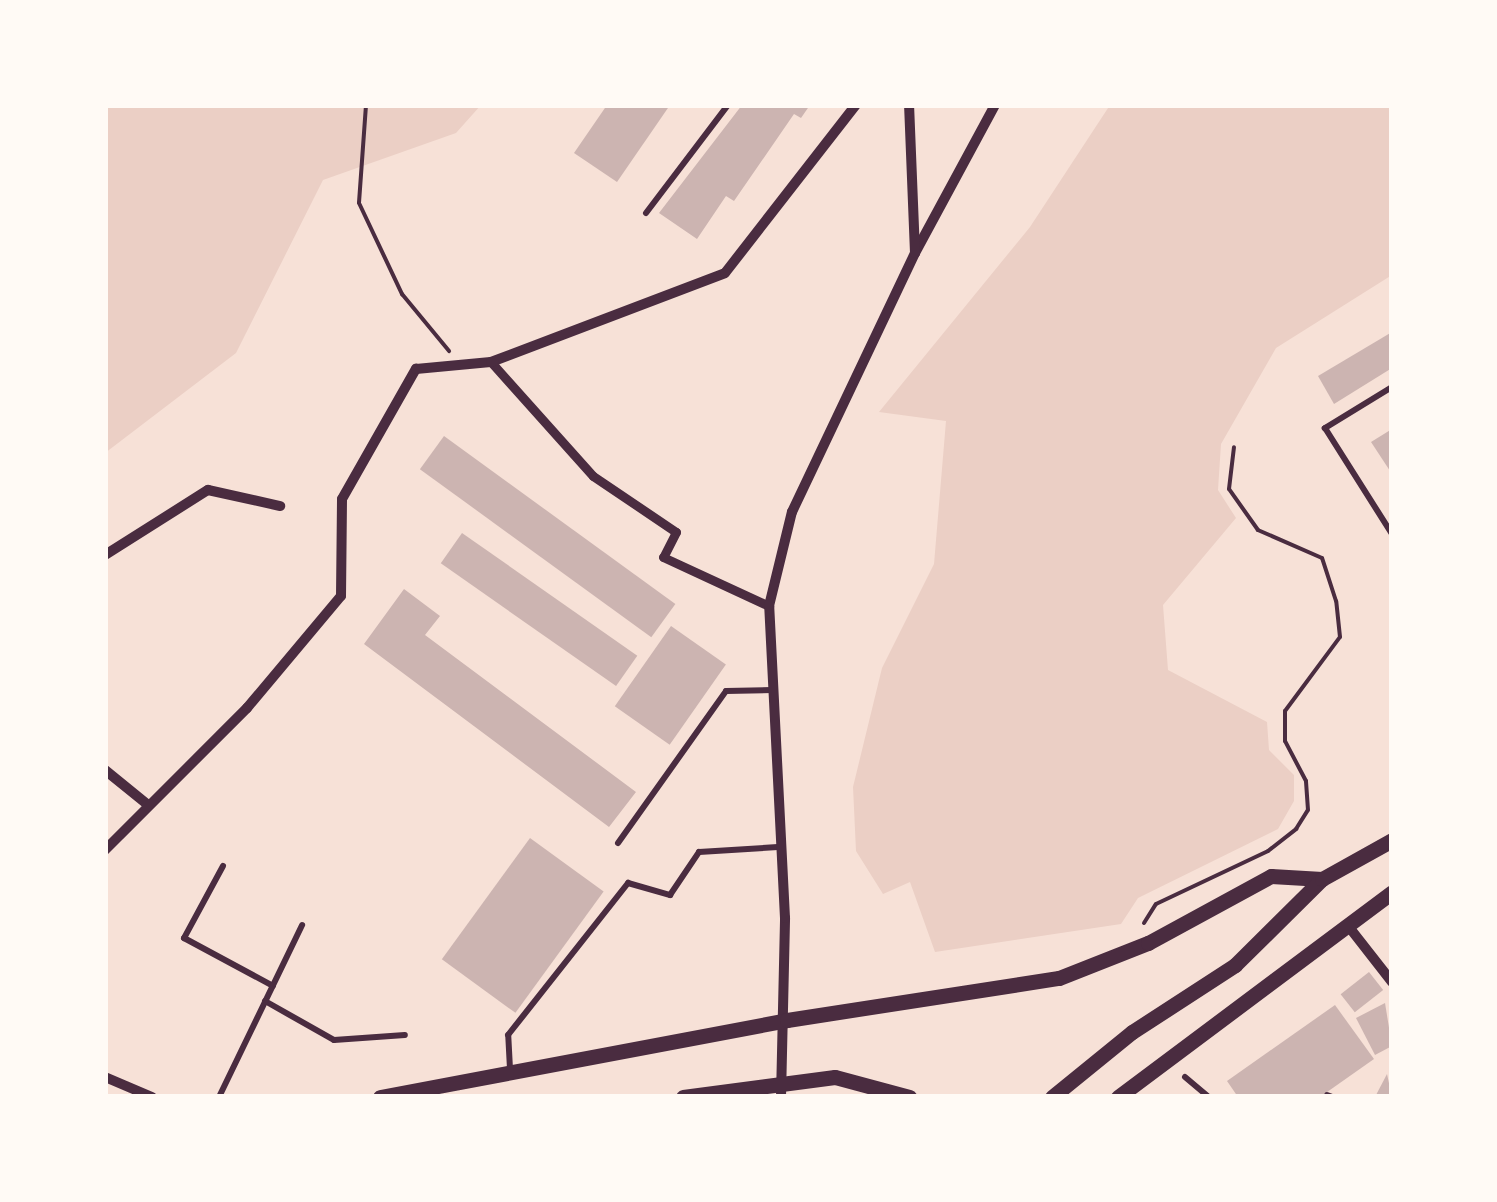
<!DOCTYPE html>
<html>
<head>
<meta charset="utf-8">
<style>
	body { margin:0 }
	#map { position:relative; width:1497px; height:1202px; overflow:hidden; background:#f7e1d7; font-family:"Noto Sans",sans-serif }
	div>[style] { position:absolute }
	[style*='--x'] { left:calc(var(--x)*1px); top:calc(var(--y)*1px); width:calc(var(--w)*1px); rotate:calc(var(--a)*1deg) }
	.green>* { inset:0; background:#ebcfc5 }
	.building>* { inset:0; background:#ccb4b1; transform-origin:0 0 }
	.path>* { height:4px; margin:-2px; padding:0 2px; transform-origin:2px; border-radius:2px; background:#4a2c40 }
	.service>* { height:6px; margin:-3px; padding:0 3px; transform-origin:3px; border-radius:3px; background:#4a2c40 }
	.pedestrian>* { height:9px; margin:-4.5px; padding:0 4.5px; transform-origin:4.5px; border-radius:4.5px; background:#4a2c40 }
	.minor>* { height:10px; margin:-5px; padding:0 5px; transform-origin:5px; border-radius:5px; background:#4a2c40 }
	.tertiary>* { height:15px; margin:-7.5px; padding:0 7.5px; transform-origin:7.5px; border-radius:7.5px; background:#4a2c40 }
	span { translate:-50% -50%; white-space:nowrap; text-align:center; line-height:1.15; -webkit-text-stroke:9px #fffaf5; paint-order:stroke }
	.frame { position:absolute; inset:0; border:108px solid #fffaf5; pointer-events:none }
</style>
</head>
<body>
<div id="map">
	<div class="green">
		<div style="clip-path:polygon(105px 105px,481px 105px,456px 133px,323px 180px,236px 353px,105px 453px)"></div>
		<div style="clip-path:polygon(1110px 105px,1392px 105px,1392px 275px,1276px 348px,1221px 444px,1218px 490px,1236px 518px,1163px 605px,1168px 670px,1267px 722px,1269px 750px,1294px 775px,1294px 801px,1278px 829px,1138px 898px,1121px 924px,935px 952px,910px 882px,883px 894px,856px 851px,853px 787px,882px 668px,934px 564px,946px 421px,879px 412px,1030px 227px)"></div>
	</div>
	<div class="building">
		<div style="clip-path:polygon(607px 105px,670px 105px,617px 182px,574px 153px)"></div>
		<div style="clip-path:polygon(742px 105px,810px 105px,801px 118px,794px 114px,734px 201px,726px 196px,697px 239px,659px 213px)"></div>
		<div style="clip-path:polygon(1392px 332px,1392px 368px,1334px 404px,1318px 376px)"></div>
		<div style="clip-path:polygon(1392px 429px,1392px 474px,1371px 442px)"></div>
		<div style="left:444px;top:436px;width:286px;height:41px;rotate:36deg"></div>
		<div style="left:462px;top:533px;width:214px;height:37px;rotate:35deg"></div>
		<div style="clip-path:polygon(404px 589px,440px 616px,425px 635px,636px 792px,609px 827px,364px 644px)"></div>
		<div style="left:671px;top:626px;width:67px;height:98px;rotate:35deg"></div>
		<div style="left:530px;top:838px;width:91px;height:150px;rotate:36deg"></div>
		<div style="left:1369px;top:972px;width:23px;height:36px;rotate:52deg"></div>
		<div style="clip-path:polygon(1385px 1003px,1392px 1046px,1375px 1055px,1356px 1018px)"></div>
		<div style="clip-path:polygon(1335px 1005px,1374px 1059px,1320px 1097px,1238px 1097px,1227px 1081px)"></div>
		<div style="clip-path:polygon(1387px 1074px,1392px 1097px,1375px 1097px)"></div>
	</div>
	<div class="path">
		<div style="--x:366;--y:105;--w:98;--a:94.1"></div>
		<div style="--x:359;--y:203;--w:101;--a:64.7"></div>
		<div style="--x:402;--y:294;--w:74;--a:50.5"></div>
		<div style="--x:1144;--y:923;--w:22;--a:-58"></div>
		<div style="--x:1156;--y:904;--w:124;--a:-25.3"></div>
		<div style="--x:1268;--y:851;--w:36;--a:-38"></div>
		<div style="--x:1296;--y:829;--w:22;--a:-58"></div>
		<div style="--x:1308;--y:810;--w:29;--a:-94"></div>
		<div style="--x:1306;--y:781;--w:45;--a:-117.7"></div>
		<div style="--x:1285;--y:741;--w:30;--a:-90"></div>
		<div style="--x:1285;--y:711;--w:92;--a:-53.4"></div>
		<div style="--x:1340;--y:637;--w:36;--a:-96"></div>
		<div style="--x:1336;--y:601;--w:45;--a:-108"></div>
		<div style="--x:1322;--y:558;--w:70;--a:-156.4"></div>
		<div style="--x:1258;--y:530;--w:50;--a:-125.3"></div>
		<div style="--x:1229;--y:489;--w:42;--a:-83.2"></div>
	</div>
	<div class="service">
		<div style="--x:646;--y:213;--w:136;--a:-52.8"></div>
		<div style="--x:1392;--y:387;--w:79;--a:148.5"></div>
		<div style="--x:1325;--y:428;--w:125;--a:57.7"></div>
		<div style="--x:618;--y:843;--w:186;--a:-54.6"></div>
		<div style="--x:726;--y:691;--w:46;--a:-1.2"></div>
		<div style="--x:223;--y:866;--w:82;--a:118.4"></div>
		<div style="--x:184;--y:938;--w:101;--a:28.3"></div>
		<div style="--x:265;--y:1001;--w:79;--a:29.5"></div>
		<div style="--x:334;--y:1040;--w:71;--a:-4"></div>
		<div style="--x:510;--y:1069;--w:34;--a:-93"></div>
		<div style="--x:508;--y:1035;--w:194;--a:-51.7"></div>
		<div style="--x:628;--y:883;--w:44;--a:15.9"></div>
		<div style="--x:670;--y:895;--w:52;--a:-56"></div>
		<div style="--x:699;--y:852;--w:79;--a:-3.6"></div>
		<div style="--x:1185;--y:1077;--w:31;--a:40"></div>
		<div style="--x:1327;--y:1095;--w:5;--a:22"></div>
		<div style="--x:219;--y:1097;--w:191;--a:-64.2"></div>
	</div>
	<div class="pedestrian">
		<div style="--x:491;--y:362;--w:153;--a:48.2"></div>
		<div style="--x:593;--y:476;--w:100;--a:34"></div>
		<div style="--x:676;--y:532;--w:28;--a:117"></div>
		<div style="--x:663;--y:557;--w:117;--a:24.8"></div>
	</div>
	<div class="minor">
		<div style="--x:915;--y:253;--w:168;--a:-61.6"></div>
		<div style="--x:105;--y:555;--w:122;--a:-32.3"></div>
		<div style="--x:208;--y:490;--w:74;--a:12.5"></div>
		<div style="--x:105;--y:770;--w:55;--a:39.1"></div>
		<div style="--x:105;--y:850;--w:201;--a:-45"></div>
		<div style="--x:247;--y:708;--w:146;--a:-50"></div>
		<div style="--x:341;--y:596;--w:97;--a:-89.4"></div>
		<div style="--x:342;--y:499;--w:150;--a:-60.4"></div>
		<div style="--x:416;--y:369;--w:75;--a:-5.3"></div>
		<div style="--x:491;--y:362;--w:250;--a:-20.8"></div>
		<div style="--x:725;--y:273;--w:213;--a:-52.1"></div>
		<div style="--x:1349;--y:927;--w:70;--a:52"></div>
		<div style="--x:105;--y:1077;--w:51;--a:23.1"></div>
		<div style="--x:781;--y:1097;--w:179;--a:-88.7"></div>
		<div style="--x:785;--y:918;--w:312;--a:-92.9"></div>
		<div style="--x:769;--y:606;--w:97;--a:-76.3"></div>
		<div style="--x:792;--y:512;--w:287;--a:-64.6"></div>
		<div style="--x:915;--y:253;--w:148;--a:-92.3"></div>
	</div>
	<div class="tertiary">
		<div style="--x:380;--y:1097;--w:414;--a:-10.7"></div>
		<div style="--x:787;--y:1020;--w:275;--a:-8.8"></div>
		<div style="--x:1059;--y:978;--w:96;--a:-21.5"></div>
		<div style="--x:1148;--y:943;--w:140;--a:-28.6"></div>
		<div style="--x:1271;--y:876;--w:51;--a:3.4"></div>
		<div style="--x:683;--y:1097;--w:153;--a:-7.5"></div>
		<div style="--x:835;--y:1077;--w:77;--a:15.1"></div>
		<div style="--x:1052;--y:1097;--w:103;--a:-39.1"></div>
		<div style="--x:1132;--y:1032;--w:123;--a:-33"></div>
		<div style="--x:1235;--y:965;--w:122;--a:-44.7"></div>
		<div style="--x:1322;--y:879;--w:80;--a:-29.1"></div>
		<div style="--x:1118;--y:1097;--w:342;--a:-36.8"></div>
	</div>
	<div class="frame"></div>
</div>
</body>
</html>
